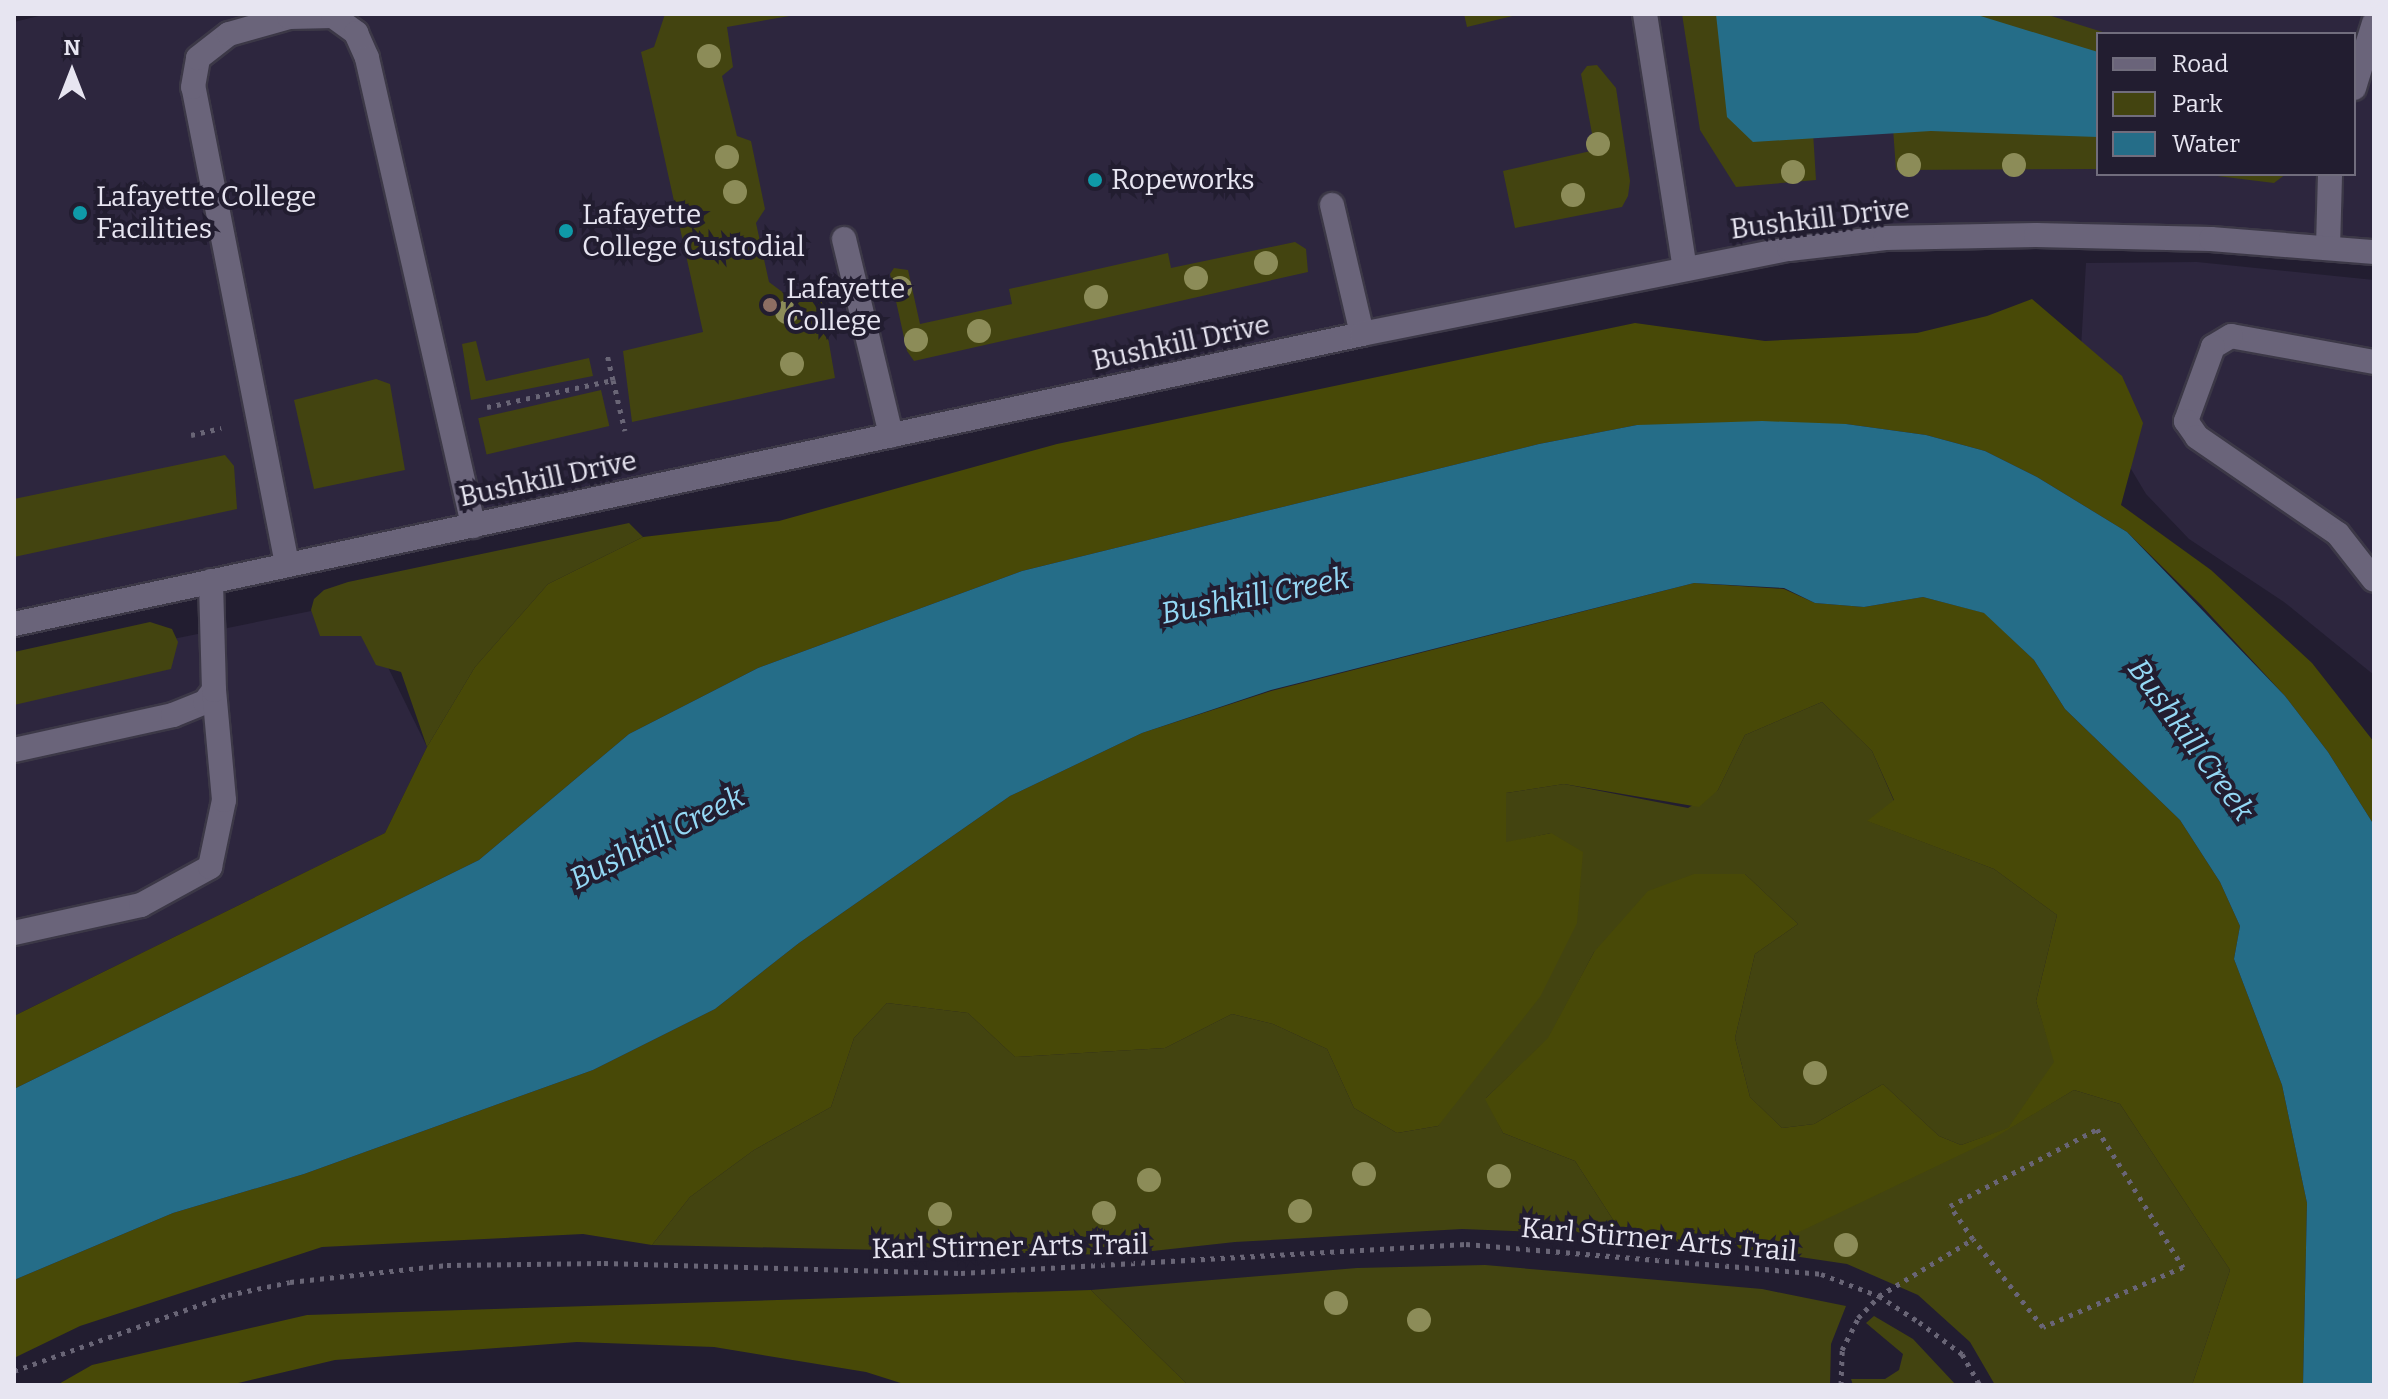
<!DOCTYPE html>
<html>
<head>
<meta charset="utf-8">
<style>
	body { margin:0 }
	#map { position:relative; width:2388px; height:1399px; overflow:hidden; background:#221d30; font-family:Bitter,serif }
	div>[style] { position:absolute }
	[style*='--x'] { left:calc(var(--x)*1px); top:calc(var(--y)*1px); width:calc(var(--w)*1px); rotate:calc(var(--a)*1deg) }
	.built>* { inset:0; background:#2d263e }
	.green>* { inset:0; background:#434410; transform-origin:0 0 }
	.forest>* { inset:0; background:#484907 }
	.water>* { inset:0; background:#256d88 }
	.path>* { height:5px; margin-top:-2.5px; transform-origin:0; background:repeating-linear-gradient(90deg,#696576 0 4px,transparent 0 10px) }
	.roads { filter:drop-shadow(2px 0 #3c3847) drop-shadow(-2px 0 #3c3847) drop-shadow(0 2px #3c3847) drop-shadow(0 -2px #3c3847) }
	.lane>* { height:24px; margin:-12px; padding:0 12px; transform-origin:12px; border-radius:12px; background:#6a647a }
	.secondary>* { height:24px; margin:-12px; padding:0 12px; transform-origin:12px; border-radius:12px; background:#6a647a }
	.trees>* { width:24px; height:24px; margin:-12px; border-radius:50%; background:#8c8c58 }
	.dots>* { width:22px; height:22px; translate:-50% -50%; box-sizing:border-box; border:4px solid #221d30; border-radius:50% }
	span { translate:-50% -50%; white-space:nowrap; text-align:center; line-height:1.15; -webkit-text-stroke:8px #221d30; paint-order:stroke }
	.poi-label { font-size:28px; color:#e7e5f1 }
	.left { translate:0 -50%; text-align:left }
	.street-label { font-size:28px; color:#e7e5f1 }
	.water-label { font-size:30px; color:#94d8f5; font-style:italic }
	.frame { position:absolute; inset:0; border:16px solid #e7e5f1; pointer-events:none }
	.legend { position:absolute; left:2096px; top:32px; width:260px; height:144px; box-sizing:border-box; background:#221d30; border:2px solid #716d7d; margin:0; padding:10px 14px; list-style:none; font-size:24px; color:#e7e5f1 }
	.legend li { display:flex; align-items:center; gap:16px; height:40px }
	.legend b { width:40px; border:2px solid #716d7d }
	.north { position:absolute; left:32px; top:32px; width:80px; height:80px; -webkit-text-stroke:6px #221d30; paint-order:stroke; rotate:0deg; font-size:22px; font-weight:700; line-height:32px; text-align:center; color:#e7e5f1 }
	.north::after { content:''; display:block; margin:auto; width:28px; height:36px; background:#e7e5f1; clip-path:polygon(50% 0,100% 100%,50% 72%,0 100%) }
</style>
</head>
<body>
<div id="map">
	<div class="built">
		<div style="clip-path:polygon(evenodd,47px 14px,2374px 14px,2374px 253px,1903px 237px,1362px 334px,14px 623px,14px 22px,47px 14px,2098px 34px,2354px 34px,2354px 174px,2098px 174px,2098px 34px)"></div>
		<div style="clip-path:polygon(2197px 262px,2374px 280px,2374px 675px,2284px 602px,2189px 539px,2146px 494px,2079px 382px,2086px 263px)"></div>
		<div style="clip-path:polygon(356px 602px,427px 747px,385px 833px,14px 1016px,14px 671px)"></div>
	</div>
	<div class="green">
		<div style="clip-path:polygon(665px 14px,801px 14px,727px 27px,733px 67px,722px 76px,737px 136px,751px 141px,765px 209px,756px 223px,769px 282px,785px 294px,800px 291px,821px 297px,835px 378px,632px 422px,623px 351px,703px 332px,641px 52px,654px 47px)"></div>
		<div style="clip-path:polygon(1464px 14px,1521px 14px,1467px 27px)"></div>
		<div style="clip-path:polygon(1682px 14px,2045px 14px,2109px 34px,2098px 34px,2098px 169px,1896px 170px,1893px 128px,1813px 132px,1816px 180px,1736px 187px,1700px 130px)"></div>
		<div style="clip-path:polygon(1597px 65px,1616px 88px,1630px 181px,1628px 196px,1622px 207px,1515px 228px,1503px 171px,1595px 150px,1581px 74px,1587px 66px)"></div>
		<div style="clip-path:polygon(2201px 174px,2286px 174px,2274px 183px)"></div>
		<div style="clip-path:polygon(1295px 242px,1306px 249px,1308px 272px,914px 361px,907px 351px,890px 274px,894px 268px,908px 270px,920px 324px,1012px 304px,1009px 289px,1151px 257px,1168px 253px,1171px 268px)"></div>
		<div style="clip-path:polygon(476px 341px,486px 381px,589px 358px,593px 376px,471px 400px,462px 344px)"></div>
		<div style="clip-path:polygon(376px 379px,390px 384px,405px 470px,314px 489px,294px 400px)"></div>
		<div style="left:601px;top:390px;width:37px;height:126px;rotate:77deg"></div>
		<div style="clip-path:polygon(225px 455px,234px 466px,237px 509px,14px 557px,14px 499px)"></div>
		<div style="clip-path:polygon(629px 523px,643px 537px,548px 584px,475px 667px,427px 747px,401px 672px,376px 665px,361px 636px,320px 636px,311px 610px,314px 599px,324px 590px,348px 582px)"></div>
		<div style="clip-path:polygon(150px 622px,172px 629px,178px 642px,171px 669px,14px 705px,14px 652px)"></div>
		<div style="clip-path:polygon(1822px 702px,1872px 751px,1894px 801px,1868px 821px,1994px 869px,2057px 915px,2036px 1001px,2055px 1062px,2008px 1129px,2074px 1090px,2120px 1104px,2230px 1270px,2192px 1385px,1995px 1385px,1970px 1342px,1918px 1295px,1847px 1264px,1760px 1251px,2007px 1129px,1961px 1145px,1939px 1136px,1883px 1084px,1814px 1124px,1782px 1128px,1750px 1097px,1735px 1038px,1755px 954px,1798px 924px,1745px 874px,1594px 952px,1549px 1038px,1486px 1098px,1503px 1133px,1575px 1161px,1623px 1235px,1462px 1229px,1235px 1242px,1116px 1255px,652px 1245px,690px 1197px,754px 1150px,831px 1107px,854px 1038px,887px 1003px,968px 1013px,1015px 1057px,1165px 1048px,1232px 1014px,1273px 1024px,1327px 1049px,1354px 1108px,1397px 1133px,1438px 1126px,1551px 833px,1506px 843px,1506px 793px,1564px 784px,1688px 808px,1718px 790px,1745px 735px)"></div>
		<div style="clip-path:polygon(1485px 1265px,1762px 1289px,1846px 1306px,1831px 1344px,1830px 1385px,1188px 1385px,1091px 1290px,1357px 1268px)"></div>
		<div style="clip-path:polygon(1874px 1316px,1913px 1339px,1956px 1385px,1853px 1385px,1851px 1379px,1885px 1379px,1899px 1370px,1903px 1354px,1866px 1323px)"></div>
	</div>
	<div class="forest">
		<div style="clip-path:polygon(2032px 299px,2122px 376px,2143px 423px,2121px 505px,2211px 570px,2312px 663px,2374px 742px,2374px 825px,2328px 752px,2285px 696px,2201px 605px,2127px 532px,2037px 477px,1985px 451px,1926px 435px,1846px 424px,1637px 425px,1539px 444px,1022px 571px,758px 668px,629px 734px,479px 860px,14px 1089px,14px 1016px,385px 833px,427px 747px,475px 667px,548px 584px,643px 537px,779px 521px,1057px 444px,1635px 323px,1765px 341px,1843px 337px,1917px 333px,1987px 316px)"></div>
		<div style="clip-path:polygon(1694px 583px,1784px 589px,1815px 603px,1864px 607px,1923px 597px,1985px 613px,2034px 660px,2065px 709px,2180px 820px,2220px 882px,2240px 926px,2234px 959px,2282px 1085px,2307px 1203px,2303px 1385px,2192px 1385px,2230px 1270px,2120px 1104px,2074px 1090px,1989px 1141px,1760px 1251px,1623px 1235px,1575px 1161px,1503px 1133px,1485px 1099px,1548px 1038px,1594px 952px,1648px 891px,1694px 874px,1745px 874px,1798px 924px,1755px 954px,1735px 1038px,1750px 1097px,1782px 1128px,1814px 1124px,1883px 1084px,1939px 1136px,1961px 1145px,2008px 1128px,2054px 1062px,2036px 1001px,2057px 915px,1994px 869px,1867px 821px,1894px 800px,1872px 751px,1822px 702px,1745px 735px,1718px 790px,1699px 807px,1564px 784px,1506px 793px,1506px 842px,1551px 833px,1583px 852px,1577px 923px,1540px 997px,1438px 1126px,1397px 1133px,1354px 1108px,1327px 1049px,1273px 1024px,1232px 1014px,1165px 1048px,1015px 1057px,968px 1013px,887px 1003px,854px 1038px,831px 1107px,754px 1150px,690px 1197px,652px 1245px,583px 1234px,322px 1247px,80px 1326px,14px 1358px,14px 1280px,173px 1213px,304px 1174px,593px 1070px,715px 1009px,799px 943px,1010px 796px,1142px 733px,1271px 691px)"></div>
		<div style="clip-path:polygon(1091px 1290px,1188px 1385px,907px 1385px,866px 1372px,714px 1347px,577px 1342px,335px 1360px,230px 1385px,57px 1385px,92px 1365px,307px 1315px)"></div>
	</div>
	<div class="water">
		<div style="clip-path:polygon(1716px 14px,1974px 14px,2098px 52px,2098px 137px,1931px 131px,1753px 142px,1727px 117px)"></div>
		<div style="clip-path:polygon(1762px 421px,1846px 424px,1926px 435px,1985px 451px,2037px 477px,2127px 532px,2285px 696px,2328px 752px,2374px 825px,2374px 1385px,2303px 1385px,2307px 1203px,2282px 1085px,2234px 959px,2240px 926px,2220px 882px,2180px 820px,2065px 709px,2034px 660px,1984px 613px,1923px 597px,1864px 607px,1815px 603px,1784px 588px,1694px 583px,1271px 690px,1142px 733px,1010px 796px,799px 943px,715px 1009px,593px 1070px,304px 1174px,173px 1213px,14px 1280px,14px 1089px,479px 860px,629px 734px,758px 668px,1022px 571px,1539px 444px,1637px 425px)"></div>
	</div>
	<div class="path">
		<div style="--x:613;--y:380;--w:52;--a:76.8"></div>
		<div style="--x:487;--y:407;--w:129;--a:-12.1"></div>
		<div style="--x:613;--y:380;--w:27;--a:-103"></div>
		<div style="--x:191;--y:435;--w:31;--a:-13"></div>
		<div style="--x:14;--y:1371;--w:227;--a:-19.6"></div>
		<div style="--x:228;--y:1295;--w:63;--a:-11.8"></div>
		<div style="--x:290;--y:1282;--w:158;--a:-6.2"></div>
		<div style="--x:447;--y:1265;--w:157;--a:-0.7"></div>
		<div style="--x:604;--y:1263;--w:357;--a:1.6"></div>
		<div style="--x:961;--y:1273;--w:506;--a:-3.29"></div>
		<div style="--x:1466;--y:1244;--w:356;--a:4.8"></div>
		<div style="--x:1821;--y:1274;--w:62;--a:20.8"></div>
		<div style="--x:1879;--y:1296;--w:48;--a:33"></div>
		<div style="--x:1919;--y:1322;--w:54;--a:36.7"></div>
		<div style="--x:1962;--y:1354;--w:36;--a:60"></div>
		<div style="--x:1841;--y:1385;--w:35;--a:-88"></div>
		<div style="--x:1842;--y:1350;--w:36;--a:-63"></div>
		<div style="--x:1858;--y:1318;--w:30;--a:-46"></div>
		<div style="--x:1879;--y:1296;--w:110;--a:-31.2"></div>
		<div style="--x:1973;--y:1239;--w:40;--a:-124.9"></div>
		<div style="--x:1950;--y:1206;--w:166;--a:-27.6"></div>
		<div style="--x:2097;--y:1129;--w:163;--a:58.1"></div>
		<div style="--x:2183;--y:1267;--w:152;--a:156.8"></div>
		<div style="--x:2043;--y:1327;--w:112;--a:-128.5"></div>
	</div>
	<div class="roads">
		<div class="lane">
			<div style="--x:1645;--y:14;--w:258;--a:81.1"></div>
			<div style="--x:2354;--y:88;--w:68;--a:-72.9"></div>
			<div style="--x:1332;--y:205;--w:132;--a:76.9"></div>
			<div style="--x:844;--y:239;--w:202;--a:76.5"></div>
			<div style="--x:2328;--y:247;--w:73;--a:-88.4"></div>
			<div style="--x:2374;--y:362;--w:145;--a:-169.7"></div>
			<div style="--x:2231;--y:336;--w:21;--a:149"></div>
			<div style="--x:2213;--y:347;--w:79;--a:110"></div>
			<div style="--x:2186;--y:421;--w:19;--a:55"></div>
			<div style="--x:2197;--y:437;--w:171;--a:34.5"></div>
			<div style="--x:2338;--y:534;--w:58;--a:52"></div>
			<div style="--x:287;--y:564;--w:486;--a:-101.1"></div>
			<div style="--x:193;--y:87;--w:29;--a:-80"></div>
			<div style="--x:198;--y:58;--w:39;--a:-38"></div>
			<div style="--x:229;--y:34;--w:62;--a:-15.8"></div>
			<div style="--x:289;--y:17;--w:44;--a:-1.3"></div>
			<div style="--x:333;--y:16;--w:29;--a:36"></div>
			<div style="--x:356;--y:33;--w:27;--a:66"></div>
			<div style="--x:367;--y:58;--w:480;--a:77.2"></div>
			<div style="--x:14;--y:750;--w:163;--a:-12.4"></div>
			<div style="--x:173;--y:715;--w:35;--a:-22"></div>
			<div style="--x:205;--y:702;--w:15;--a:-53"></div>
			<div style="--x:14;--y:933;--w:130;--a:-12.4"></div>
			<div style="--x:141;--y:905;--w:79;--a:-28.8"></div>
			<div style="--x:210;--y:867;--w:68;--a:-78.2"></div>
			<div style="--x:224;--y:800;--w:110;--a:-95.2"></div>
			<div style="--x:214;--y:690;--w:109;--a:-91.6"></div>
		</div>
		<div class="secondary">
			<div style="--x:14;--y:624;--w:1379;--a:-12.14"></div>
			<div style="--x:1362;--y:334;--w:435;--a:-11.3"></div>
			<div style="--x:1789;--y:249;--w:97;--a:-6.5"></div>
			<div style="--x:1885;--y:238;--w:151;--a:-1.1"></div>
			<div style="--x:2036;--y:235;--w:175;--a:1.3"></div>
			<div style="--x:2211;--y:239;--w:164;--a:4.6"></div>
		</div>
	</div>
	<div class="trees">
		<div style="left:709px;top:56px"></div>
		<div style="left:1598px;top:144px"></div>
		<div style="left:727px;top:157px"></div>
		<div style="left:1909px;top:165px"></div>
		<div style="left:2014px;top:165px"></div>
		<div style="left:1793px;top:172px"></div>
		<div style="left:735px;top:192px"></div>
		<div style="left:1573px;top:195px"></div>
		<div style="left:1266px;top:263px"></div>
		<div style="left:1196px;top:278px"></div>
		<div style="left:900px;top:288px"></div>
		<div style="left:1096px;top:297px"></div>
		<div style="left:787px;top:312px"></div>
		<div style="left:979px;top:331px"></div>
		<div style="left:916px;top:340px"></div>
		<div style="left:792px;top:364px"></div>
		<div style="left:1815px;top:1073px"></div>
		<div style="left:1364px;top:1174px"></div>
		<div style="left:1499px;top:1176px"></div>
		<div style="left:1149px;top:1180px"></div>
		<div style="left:1300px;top:1211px"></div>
		<div style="left:1104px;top:1213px"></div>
		<div style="left:940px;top:1214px"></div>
		<div style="left:1846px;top:1245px"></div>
		<div style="left:1336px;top:1303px"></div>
		<div style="left:1419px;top:1320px"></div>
	</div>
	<div class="dots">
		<div style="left:1095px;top:180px;background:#0f9aa8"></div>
		<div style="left:80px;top:213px;background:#0f9aa8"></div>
		<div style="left:566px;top:231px;background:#0f9aa8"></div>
		<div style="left:770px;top:305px;background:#8d6e63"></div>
	</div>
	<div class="poi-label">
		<span class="left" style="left:1111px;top:180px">Ropeworks</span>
		<span class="left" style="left:96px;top:213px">Lafayette College<br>Facilities</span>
		<span class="left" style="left:582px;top:231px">Lafayette<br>College Custodial</span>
		<span class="left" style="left:786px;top:305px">Lafayette<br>College</span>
	</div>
	<div class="street-label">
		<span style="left:1820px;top:219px;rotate:-7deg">Bushkill Drive</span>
		<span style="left:1181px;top:343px;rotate:-12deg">Bushkill Drive</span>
		<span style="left:548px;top:479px;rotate:-12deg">Bushkill Drive</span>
		<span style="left:1659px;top:1240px;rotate:5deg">Karl Stirner Arts Trail</span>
		<span style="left:1010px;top:1247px;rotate:-1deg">Karl Stirner Arts Trail</span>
	</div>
	<div class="water-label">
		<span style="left:1255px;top:596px;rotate:-11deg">Bushkill Creek</span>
		<span style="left:2191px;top:740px;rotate:54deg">Bushkill Creek</span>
		<span style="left:657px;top:838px;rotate:-27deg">Bushkill Creek</span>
	</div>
	<div class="frame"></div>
	<ul class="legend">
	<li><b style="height:10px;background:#6a647a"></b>Road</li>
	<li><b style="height:22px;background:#434410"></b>Park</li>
	<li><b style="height:22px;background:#256d88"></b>Water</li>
	</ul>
	<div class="north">N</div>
</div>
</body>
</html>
